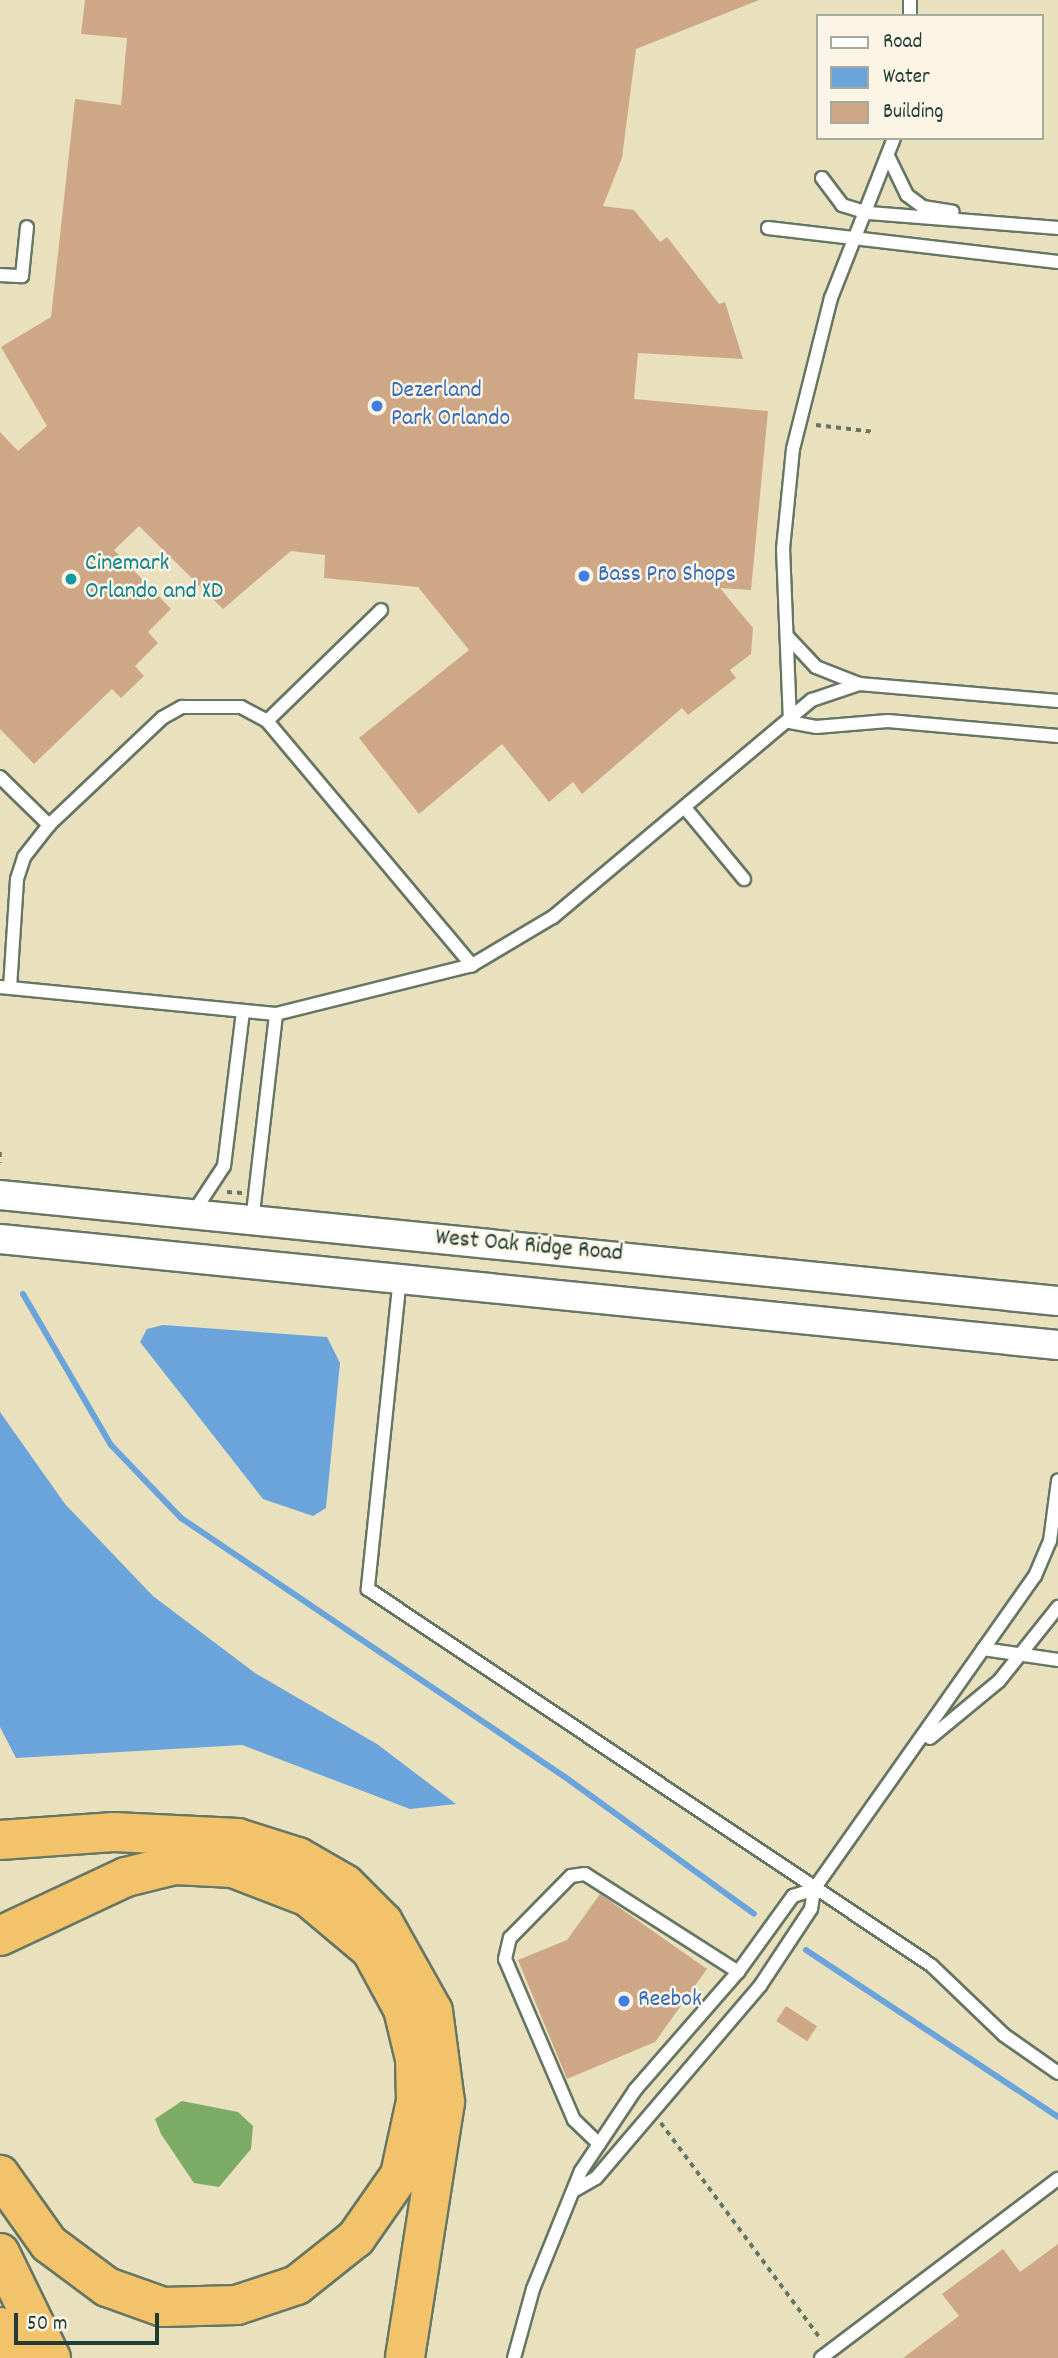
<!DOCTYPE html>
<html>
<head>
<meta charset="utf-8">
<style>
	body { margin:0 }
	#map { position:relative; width:1058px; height:2358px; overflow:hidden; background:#e9e1bd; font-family:Dekko,sans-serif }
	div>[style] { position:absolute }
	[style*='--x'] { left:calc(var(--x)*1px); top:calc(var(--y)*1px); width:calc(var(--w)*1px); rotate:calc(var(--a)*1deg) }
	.forest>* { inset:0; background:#7cab66 }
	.water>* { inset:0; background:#6ba4da }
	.stream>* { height:6px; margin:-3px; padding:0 3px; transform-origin:3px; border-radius:3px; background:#6ba4da }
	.building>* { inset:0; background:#cea787; transform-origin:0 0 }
	.path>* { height:3.5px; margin-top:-1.75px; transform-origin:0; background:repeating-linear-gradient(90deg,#667664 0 5px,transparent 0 10px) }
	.roads { filter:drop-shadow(2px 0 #667664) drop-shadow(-2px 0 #667664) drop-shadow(0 2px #667664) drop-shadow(0 -2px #667664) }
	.service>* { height:12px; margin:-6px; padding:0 6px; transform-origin:6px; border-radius:6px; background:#fff }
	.tertiary>* { height:28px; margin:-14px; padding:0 14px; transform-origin:14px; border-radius:14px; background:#fff }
	.motorway>* { height:38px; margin:-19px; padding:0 19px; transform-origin:19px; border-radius:19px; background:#f2c36a }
	.dots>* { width:19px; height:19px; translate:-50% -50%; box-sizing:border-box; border:4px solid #fcf5e5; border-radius:50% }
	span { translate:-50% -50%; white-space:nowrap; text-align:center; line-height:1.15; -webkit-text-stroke:5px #fcf5e5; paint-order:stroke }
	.shop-label { font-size:24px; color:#366cbe }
	.left { translate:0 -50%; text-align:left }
	.culture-label { font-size:24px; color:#0d838f }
	.street-label { font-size:24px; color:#1f3d34 }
	.legend { position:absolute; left:816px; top:14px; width:228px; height:126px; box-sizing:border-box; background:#fcf5e5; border:2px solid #a4ab9e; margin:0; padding:9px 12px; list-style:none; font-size:21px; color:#1f3d34 }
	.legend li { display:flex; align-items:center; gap:14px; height:35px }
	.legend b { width:35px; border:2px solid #a4ab9e }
	.scale { position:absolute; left:14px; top:2313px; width:145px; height:32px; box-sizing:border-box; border:4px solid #1f3d34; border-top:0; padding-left:9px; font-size:21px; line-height:24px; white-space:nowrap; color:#1f3d34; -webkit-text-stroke:5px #fcf5e5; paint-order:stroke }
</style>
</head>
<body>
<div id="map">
	<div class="forest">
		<div style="clip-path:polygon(182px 2101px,238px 2112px,253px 2126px,251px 2149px,219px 2187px,194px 2183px,161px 2134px,155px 2119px)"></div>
	</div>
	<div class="water">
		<div style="clip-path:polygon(163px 1325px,327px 1337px,340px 1363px,326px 1508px,313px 1516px,263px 1499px,140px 1342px,147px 1329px)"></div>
		<div style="clip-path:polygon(0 1412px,65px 1504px,153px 1596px,255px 1673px,377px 1744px,456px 1804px,410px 1809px,242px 1745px,16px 1758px,0 1727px)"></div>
	</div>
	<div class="stream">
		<div style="--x:23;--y:1294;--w:175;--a:59.8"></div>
		<div style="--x:111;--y:1445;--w:101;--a:46.2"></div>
		<div style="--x:181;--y:1518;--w:463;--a:34"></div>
		<div style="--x:565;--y:1777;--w:233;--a:35.9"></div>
		<div style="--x:806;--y:1950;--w:302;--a:33.5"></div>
	</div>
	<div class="building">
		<div style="clip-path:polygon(85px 0,759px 0,636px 49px,622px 158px,603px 206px,634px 210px,660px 242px,667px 237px,719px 304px,725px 302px,743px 359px,638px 353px,634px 399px,768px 411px,751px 590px,720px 588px,753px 628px,751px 654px,730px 670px,736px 678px,688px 715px,682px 708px,582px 794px,573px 782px,549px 802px,502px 744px,419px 814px,359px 738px,469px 650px,418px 587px,324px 578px,325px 555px,291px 551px,223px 609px,139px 526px,114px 550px,171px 609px,148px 632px,158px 643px,135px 666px,144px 676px,121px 698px,112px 689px,34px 764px,0 729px,0 432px,18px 451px,47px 426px,1px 347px,51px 317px,75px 99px,121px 105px,127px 38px,81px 34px)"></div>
		<div style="clip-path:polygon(600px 1894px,707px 1969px,655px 2042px,567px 2079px,518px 1960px,567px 1940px)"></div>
		<div style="left:786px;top:2006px;width:37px;height:18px;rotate:33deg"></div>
		<div style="clip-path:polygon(1058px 2244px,1058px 2358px,903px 2358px,959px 2316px,942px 2294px,1003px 2249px,1020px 2272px)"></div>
	</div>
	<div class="path">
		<div style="--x:816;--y:425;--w:59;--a:6.8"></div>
		<div style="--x:0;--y:1152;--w:11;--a:90"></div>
		<div style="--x:227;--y:1192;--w:15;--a:4"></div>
		<div style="--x:661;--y:2123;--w:269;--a:53.5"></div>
	</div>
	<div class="roads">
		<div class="service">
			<div style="--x:910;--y:0;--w:16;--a:90"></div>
			<div style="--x:889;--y:158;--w:41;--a:64.1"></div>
			<div style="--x:907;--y:195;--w:20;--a:37"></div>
			<div style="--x:923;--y:207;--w:30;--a:9"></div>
			<div style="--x:822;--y:178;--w:34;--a:53"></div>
			<div style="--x:842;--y:205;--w:28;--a:17"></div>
			<div style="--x:869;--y:213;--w:190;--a:4.5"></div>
			<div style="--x:768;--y:228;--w:292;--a:6.7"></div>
			<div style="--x:0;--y:275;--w:22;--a:3"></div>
			<div style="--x:22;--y:276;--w:49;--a:-84.2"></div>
			<div style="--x:787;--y:636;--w:42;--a:46.9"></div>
			<div style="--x:816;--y:667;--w:46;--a:21.6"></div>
			<div style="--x:859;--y:684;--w:200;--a:4.9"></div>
			<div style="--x:267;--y:721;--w:159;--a:-44.2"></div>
			<div style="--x:790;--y:722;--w:173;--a:-92.3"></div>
			<div style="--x:783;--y:549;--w:100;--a:-84.3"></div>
			<div style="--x:793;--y:449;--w:156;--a:-75.9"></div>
			<div style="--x:831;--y:298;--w:172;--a:-68.5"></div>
			<div style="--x:790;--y:722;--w:26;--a:11"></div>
			<div style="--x:816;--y:727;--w:72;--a:-4.8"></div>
			<div style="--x:888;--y:721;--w:171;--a:5"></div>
			<div style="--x:0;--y:777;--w:69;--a:44.4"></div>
			<div style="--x:49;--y:825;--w:156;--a:-43.4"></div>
			<div style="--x:162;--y:718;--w:23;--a:-29"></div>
			<div style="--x:182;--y:707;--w:59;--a:0"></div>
			<div style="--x:241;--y:707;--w:30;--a:28"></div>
			<div style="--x:267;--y:721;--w:319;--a:50"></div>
			<div style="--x:686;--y:809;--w:91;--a:50.4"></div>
			<div style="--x:0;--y:987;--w:277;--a:5.6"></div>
			<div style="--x:276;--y:1014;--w:202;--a:-14"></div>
			<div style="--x:472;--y:965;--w:94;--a:-30.7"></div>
			<div style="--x:553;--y:917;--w:338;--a:-40"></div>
			<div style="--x:812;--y:700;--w:50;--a:-18.8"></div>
			<div style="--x:10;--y:988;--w:109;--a:-86.3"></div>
			<div style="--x:17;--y:879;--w:23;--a:-72"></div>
			<div style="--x:24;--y:857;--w:41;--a:-52"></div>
			<div style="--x:193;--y:1213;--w:56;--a:-56.6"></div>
			<div style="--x:224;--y:1166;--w:156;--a:-83"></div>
			<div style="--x:252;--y:1222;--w:209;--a:-83.4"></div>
			<div style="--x:400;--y:1277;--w:314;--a:95.9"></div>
			<div style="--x:368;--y:1589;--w:677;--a:33.74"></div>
			<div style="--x:931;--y:1965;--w:101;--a:43.8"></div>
			<div style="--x:1004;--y:2035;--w:66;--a:35.1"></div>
			<div style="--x:983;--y:1649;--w:76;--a:8.3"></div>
			<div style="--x:930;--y:1738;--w:89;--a:-39.6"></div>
			<div style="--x:999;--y:1681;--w:95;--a:-51.4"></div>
			<div style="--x:599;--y:2144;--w:35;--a:-136"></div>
			<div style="--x:574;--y:2120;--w:175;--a:-113.2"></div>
			<div style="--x:505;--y:1959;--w:22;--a:-77"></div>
			<div style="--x:510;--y:1938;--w:87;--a:-45.5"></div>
			<div style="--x:571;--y:1876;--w:14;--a:-8"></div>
			<div style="--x:585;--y:1874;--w:182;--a:32.6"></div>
			<div style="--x:575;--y:2190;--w:24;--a:-30"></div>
			<div style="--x:596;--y:2178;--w:253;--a:-49.5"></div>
			<div style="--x:760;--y:1986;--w:92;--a:-56.5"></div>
			<div style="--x:811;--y:1909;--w:20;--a:-81"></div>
			<div style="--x:814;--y:1889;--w:383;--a:-54.8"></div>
			<div style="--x:1035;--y:1576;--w:38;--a:-67"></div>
			<div style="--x:1050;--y:1541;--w:61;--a:-82.4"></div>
			<div style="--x:514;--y:2358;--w:72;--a:-74.6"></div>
			<div style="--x:533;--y:2289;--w:127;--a:-67.9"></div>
			<div style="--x:581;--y:2171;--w:97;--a:-56.3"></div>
			<div style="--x:635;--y:2090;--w:157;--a:-48.9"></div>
			<div style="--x:738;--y:1972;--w:94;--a:-54.1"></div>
			<div style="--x:793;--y:1896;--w:22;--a:-18"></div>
			<div style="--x:821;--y:2358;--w:297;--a:-37.1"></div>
		</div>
		<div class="tertiary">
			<div style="--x:0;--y:1195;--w:1063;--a:5.72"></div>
			<div style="--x:0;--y:1239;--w:1063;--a:5.72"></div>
		</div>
		<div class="motorway">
			<div style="--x:0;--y:1840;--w:114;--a:-4"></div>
			<div style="--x:114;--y:1832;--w:124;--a:2.8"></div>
			<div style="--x:238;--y:1838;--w:63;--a:17.6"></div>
			<div style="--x:298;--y:1857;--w:54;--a:29.9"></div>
			<div style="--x:345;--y:1884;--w:54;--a:45"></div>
			<div style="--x:383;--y:1922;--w:102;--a:60.7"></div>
			<div style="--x:433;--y:2011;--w:92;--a:82.5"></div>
			<div style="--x:445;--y:2102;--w:259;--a:98.9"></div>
			<div style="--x:0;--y:1936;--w:139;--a:-25.1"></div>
			<div style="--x:126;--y:1877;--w:50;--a:-13.8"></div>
			<div style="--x:175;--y:1865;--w:58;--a:3"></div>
			<div style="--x:233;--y:1868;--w:80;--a:21.1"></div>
			<div style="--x:308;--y:1897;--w:82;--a:40.1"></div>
			<div style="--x:371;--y:1950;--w:67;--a:61.5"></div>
			<div style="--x:403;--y:2009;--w:51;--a:76.5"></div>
			<div style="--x:415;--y:2059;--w:42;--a:88.6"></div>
			<div style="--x:416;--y:2101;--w:76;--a:102.2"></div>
			<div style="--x:400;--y:2175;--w:77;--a:124.9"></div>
			<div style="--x:356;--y:2238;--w:75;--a:141.5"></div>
			<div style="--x:297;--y:2285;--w:63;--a:161.6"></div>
			<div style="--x:237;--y:2305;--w:74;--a:178.5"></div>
			<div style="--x:163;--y:2307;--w:59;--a:-160.3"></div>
			<div style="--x:107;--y:2287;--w:72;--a:-143.4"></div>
			<div style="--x:49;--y:2244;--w:85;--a:-125.4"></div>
			<div style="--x:0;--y:2253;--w:117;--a:64.1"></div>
			<div style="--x:0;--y:2327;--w:34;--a:64"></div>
		</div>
	</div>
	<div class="dots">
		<div style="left:377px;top:406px;background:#3f7fe0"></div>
		<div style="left:584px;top:576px;background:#3f7fe0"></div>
		<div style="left:71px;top:579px;background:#0f9aa8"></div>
		<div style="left:624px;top:2001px;background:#3f7fe0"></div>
	</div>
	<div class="shop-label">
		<span class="left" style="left:391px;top:406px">Dezerland<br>Park Orlando</span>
		<span class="left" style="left:598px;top:576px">Bass Pro Shops</span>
		<span class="left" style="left:638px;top:2001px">Reebok</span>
	</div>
	<div class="culture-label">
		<span class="left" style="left:85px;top:579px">Cinemark<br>Orlando and XD</span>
	</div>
	<div class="street-label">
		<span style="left:529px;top:1247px;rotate:5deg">West Oak Ridge Road</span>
	</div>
	<ul class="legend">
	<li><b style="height:9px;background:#fff"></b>Road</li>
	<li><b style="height:19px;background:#6ba4da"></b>Water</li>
	<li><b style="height:19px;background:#cea787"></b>Building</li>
	</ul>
	<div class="scale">50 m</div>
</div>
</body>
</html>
